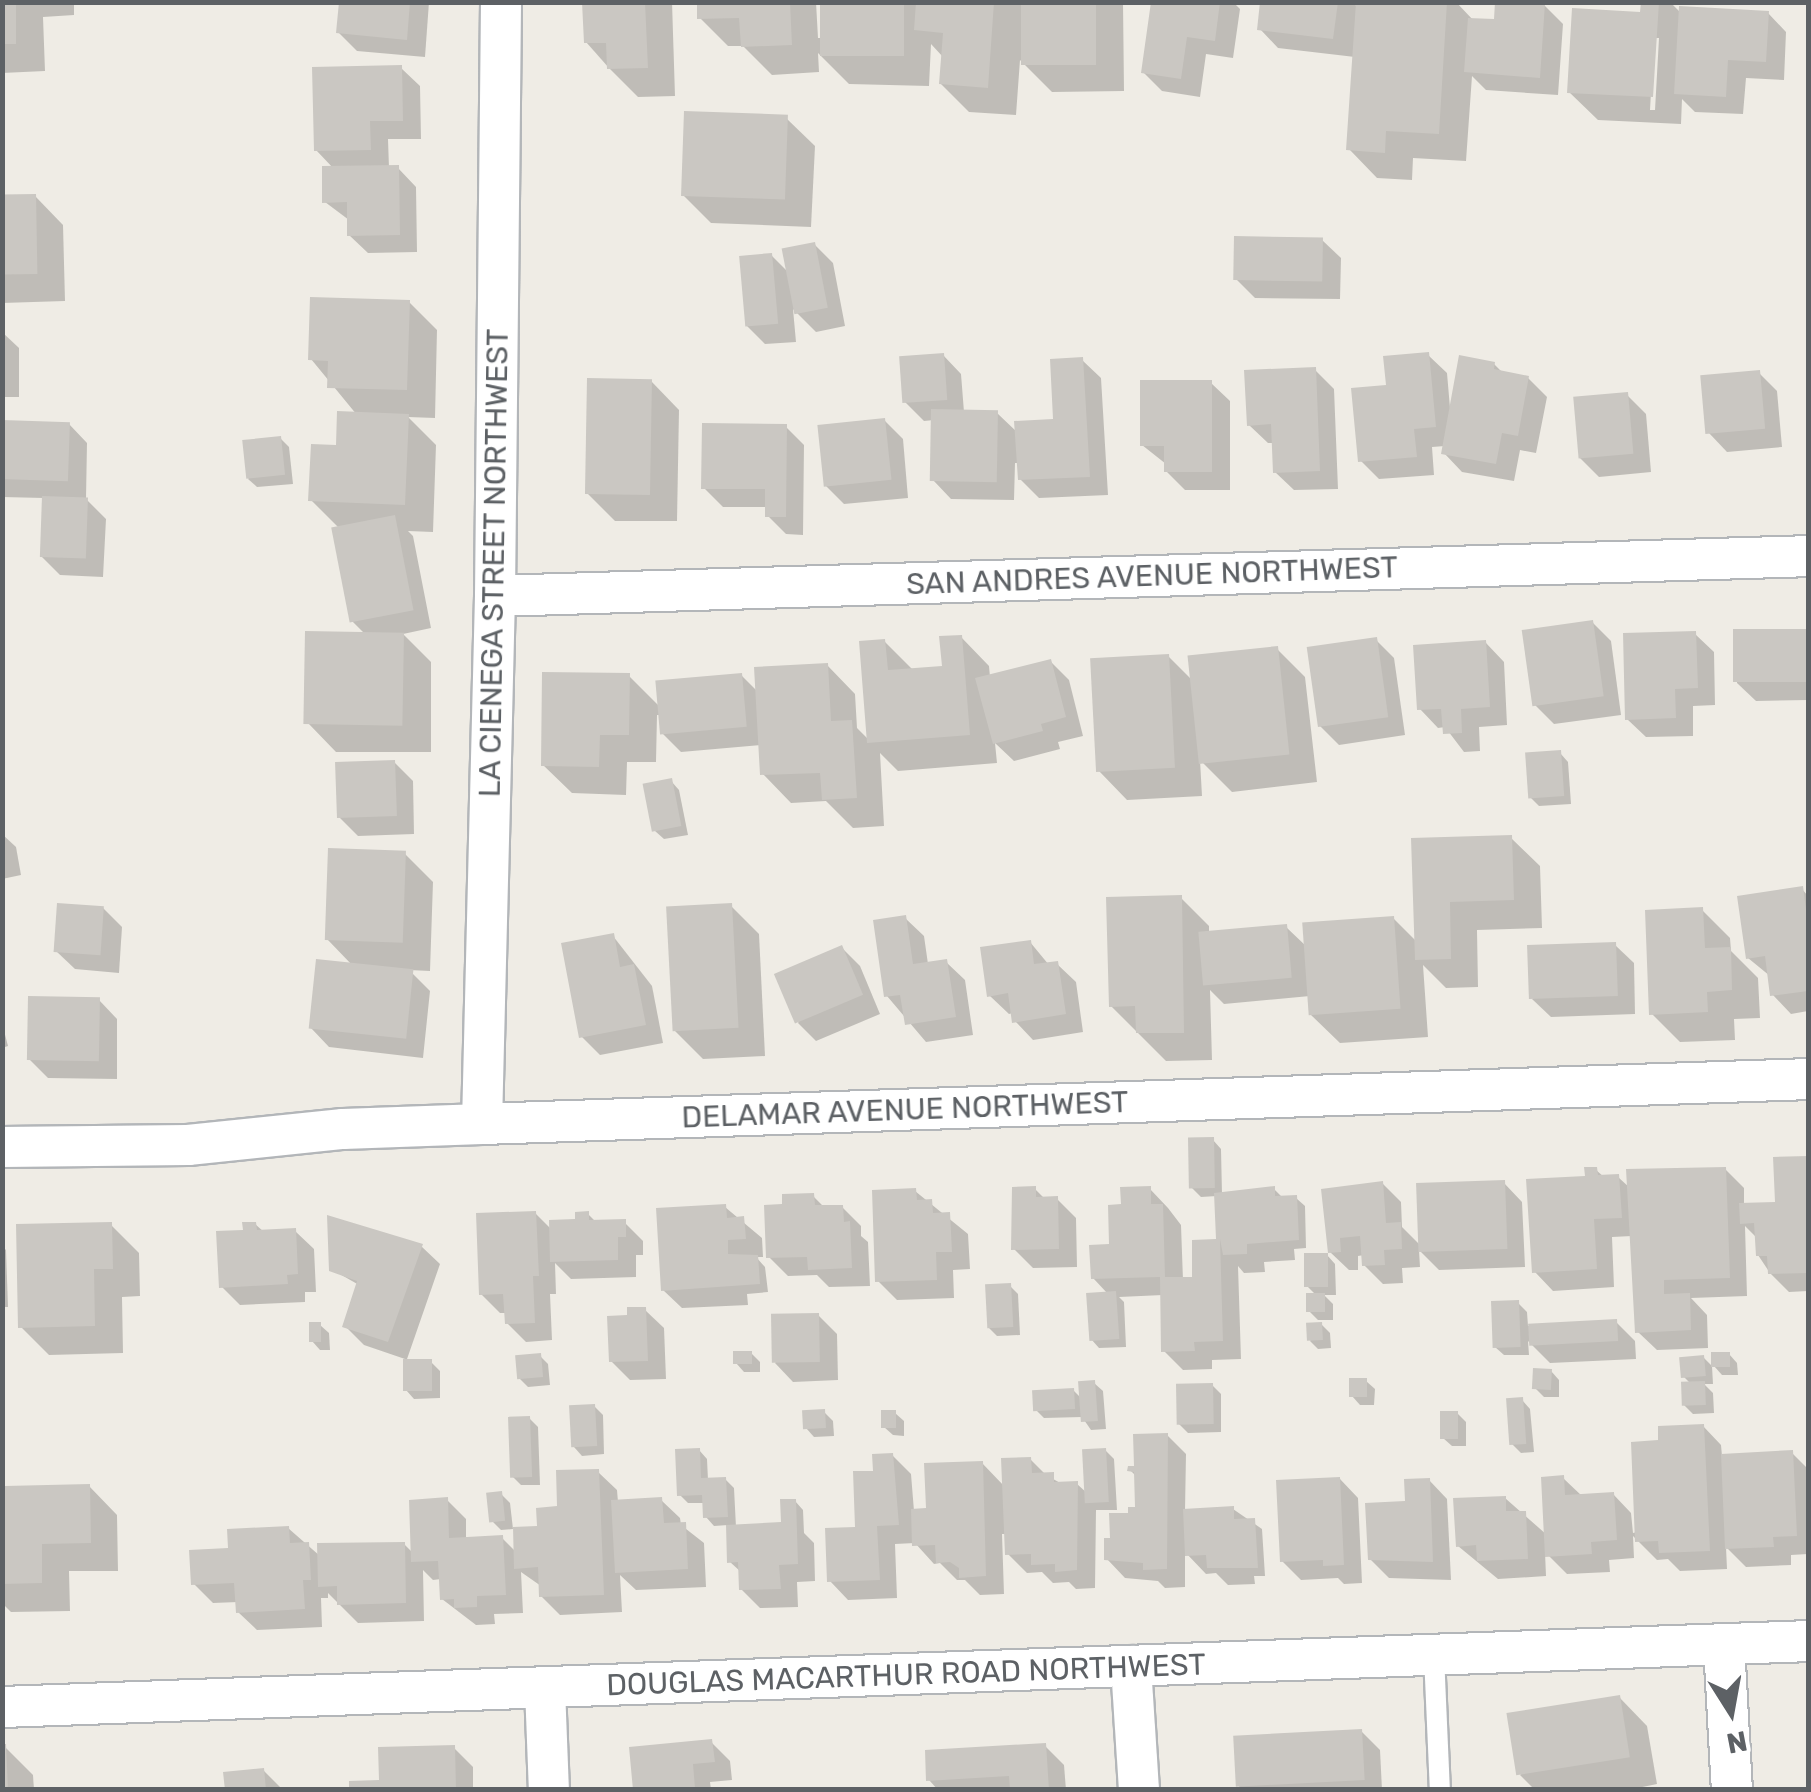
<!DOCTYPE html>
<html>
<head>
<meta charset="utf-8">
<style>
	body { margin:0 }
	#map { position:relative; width:1811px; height:1792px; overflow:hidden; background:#efece5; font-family:Rubik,sans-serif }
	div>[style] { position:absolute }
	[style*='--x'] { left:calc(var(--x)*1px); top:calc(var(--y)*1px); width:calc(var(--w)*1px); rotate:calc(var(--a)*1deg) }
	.shadow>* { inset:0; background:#0003 }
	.building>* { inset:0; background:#cac7c2; transform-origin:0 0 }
	.roads { filter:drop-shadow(2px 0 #b3b6b9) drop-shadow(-2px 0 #b3b6b9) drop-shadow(0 2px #b3b6b9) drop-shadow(0 -2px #b3b6b9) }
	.service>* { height:20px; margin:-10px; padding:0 10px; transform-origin:10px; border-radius:10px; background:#fff }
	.minor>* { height:40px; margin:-20px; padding:0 20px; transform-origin:20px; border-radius:20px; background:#fff }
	span { translate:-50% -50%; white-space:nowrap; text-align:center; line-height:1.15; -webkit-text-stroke:8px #fff; paint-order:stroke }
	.street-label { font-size:30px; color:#5d6165 }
	.frame { position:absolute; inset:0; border:5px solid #5d6165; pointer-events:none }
	.north { position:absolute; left:1681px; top:1662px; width:100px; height:100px; -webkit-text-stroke:8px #fff; paint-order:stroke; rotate:169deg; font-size:28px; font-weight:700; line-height:40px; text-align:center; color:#5d6165 }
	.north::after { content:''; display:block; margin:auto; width:35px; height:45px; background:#5d6165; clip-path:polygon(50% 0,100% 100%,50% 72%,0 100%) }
</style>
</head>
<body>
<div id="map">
	<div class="shadow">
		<div style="clip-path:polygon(2px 2px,74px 2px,74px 15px,43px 17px,45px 71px,2px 73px)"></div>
		<div style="clip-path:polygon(341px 2px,429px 2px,425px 57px,357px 51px,338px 32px)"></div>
		<div style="clip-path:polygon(585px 2px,672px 2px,675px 96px,638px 97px,609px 68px,586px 42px)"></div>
		<div style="clip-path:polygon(699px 2px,816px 2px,818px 38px,822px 38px,823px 2px,1123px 2px,1124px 91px,1052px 92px,1020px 60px,1016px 115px,969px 112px,941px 84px,943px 57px,931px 44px,929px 86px,849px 84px,818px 53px,819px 72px,772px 75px,743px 46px,728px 46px,700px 18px)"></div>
		<div style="clip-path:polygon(1154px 2px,1233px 2px,1240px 9px,1233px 58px,1206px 54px,1200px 97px,1162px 91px,1143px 72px)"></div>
		<div style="clip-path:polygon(1263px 2px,1353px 2px,1358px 8px,1358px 2px,1456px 2px,1474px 21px,1497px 22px,1544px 5px,1563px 24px,1558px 95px,1486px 90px,1472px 76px,1466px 161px,1413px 158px,1412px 180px,1377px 178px,1349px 149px,1355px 57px,1278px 48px,1260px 29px)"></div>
		<div style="clip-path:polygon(evenodd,1644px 2px,1670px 2px,1681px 13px,1768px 13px,1786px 32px,1784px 80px,1746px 78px,1743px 114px,1695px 112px,1682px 99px,1681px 124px,1598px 120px,1569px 92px,1643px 14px,1644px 2px,1654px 38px,1659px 38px,1655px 110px,1650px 110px,1654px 38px)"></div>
		<div style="clip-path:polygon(401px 68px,420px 86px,421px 139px,388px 139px,389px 168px,398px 168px,416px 187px,417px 252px,368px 253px,349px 235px,349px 220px,325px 202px,334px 169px,316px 150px)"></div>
		<div style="clip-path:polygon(786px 118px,815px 146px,811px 227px,711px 223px,683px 195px)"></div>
		<div style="clip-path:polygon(35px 196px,63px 225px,65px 301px,2px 303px,2px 197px)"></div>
		<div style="clip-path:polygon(1322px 240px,1341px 258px,1340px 299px,1255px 298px,1236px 279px)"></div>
		<div style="clip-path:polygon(814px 244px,833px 263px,845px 326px,816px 332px,793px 309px,796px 342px,765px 344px,747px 326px,771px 255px,790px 274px)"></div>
		<div style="clip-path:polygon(409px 302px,437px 330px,435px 418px,408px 417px,436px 445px,433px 532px,408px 531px,413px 536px,431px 628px,403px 634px,431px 662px,431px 752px,336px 752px,308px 723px,365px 634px,352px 621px,339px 528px,311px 500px,357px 415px,311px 359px)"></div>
		<div style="clip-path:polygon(2px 332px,19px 348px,19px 397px,2px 397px)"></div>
		<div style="clip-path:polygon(943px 355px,961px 374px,964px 412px,997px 413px,1018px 433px,1056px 421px,1082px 360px,1101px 378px,1108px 495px,1039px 498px,1020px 479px,1019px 463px,1015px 463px,1014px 500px,951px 499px,933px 480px,934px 420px,924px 421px,905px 402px)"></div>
		<div style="clip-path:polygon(1428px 355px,1447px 373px,1450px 408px,1494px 364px,1504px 374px,1528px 378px,1547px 397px,1536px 453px,1520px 450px,1514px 481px,1462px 472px,1444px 453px,1445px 446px,1432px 447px,1434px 475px,1379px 479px,1360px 460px,1388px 387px)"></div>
		<div style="clip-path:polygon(1315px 370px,1334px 389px,1338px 489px,1294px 490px,1275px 472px,1274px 443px,1268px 443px,1249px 425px)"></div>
		<div style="clip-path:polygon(1759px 373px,1777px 391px,1782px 447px,1727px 452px,1709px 433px)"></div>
		<div style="clip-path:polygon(651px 381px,679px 410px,677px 521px,615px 521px,587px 493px)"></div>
		<div style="clip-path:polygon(1211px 383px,1230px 401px,1230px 490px,1185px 490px,1166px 471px,1166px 464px,1142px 445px)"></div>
		<div style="clip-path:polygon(1627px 395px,1646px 414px,1651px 472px,1599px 477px,1580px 458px)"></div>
		<div style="clip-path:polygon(884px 420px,903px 439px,908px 498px,844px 504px,825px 485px)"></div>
		<div style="clip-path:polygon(2px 423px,69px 424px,87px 443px,86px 499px,106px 519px,103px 577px,60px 575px,41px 556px,44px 498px,2px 497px)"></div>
		<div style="clip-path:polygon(786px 427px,804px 445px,803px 535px,786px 534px,768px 516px,768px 507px,723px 507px,704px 488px)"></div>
		<div style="clip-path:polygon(280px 438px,289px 447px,293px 484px,257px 487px,248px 479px)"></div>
		<div style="clip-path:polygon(1592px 622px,1611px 641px,1621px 715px,1554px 724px,1535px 705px)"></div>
		<div style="clip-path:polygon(1808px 631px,1808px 700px,1756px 701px,1737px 683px,1735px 633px)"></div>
		<div style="clip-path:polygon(1695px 634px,1714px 652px,1715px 705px,1693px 706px,1693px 736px,1646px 737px,1627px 719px)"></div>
		<div style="clip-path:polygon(961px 637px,989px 666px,990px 677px,1051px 662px,1069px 680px,1083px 736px,1058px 742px,1060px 749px,1014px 761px,995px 743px,997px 763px,898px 771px,880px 753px,884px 826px,853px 828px,826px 801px,791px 803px,763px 774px,761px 745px,681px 752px,662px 733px,660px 715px,657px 715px,656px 762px,627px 762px,626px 795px,572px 793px,543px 765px,629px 676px,660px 707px,741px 675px,758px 692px,827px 665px,855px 694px,857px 728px,869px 740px,885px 642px,914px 671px,945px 668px)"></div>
		<div style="clip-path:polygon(1376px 640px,1394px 658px,1405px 735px,1339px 745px,1320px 726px)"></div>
		<div style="clip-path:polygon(1486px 643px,1504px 662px,1507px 725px,1479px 727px,1480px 751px,1464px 752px,1445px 727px,1438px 728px,1420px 709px)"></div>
		<div style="clip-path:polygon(1277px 649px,1305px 677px,1317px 782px,1232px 792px,1200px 760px,1202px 796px,1127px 800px,1099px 771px,1168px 656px,1194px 682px)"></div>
		<div style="clip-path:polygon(1560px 753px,1568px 762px,1571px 804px,1539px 806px,1531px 798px)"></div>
		<div style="clip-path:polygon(394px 762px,413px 781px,414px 834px,358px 836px,339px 817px)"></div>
		<div style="clip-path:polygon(671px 781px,679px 790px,688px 835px,664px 839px,655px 831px)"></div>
		<div style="clip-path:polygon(2px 834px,16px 847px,21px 875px,2px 879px)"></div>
		<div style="clip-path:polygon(1511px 838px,1540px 866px,1542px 928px,1477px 930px,1478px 987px,1446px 988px,1423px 965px,1428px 1037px,1340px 1043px,1311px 1015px,1310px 996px,1224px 1004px,1210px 990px,1212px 1060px,1166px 1061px,1111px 1006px,1181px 898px,1209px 926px,1209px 933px,1286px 927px,1307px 947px,1393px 918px,1417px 942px,1414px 841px)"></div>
		<div style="clip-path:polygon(405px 854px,433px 882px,430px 971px,409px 970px,430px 991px,423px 1058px,329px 1047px,311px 1028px,353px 966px,327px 939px)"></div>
		<div style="clip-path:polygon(1802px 889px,1808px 896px,1808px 1011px,1791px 1014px,1773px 995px,1770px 976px,1748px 958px)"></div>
		<div style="clip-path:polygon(731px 906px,759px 934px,765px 1056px,703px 1059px,674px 1030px)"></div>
		<div style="clip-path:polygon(103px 908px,122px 927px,119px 973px,75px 969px,56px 951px)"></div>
		<div style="clip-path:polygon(1702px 910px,1730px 938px,1731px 951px,1758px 978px,1760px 1018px,1734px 1019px,1735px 1040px,1680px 1042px,1652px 1014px)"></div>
		<div style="clip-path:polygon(905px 918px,924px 936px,928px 964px,946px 962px,965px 980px,973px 1035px,926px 1042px,887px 996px)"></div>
		<div style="clip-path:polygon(613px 936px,652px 986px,663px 1043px,600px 1055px,582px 1037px)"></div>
		<div style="clip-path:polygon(1030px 942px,1049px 965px,1057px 964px,1076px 982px,1083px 1032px,1033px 1040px,1015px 1021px,1013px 1013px,1009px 1014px,990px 996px)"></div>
		<div style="clip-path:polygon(1615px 945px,1634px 963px,1635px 1014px,1551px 1017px,1532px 999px)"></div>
		<div style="clip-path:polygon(842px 948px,860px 966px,880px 1014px,816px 1041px,798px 1023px)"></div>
		<div style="clip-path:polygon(99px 1000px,117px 1019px,117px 1079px,48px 1078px,29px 1059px)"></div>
		<div style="clip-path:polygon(2px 1023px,8px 1046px,2px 1048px)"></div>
		<div style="clip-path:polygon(1213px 1140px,1221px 1149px,1222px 1194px,1274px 1189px,1283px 1198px,1296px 1198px,1305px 1206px,1306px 1248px,1294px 1249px,1295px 1260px,1264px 1262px,1265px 1272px,1244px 1273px,1238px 1266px,1241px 1359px,1212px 1360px,1212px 1369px,1183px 1370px,1164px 1351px,1163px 1295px,1119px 1297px,1124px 1302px,1126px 1347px,1099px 1348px,1091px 1339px,1108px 1294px,1093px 1278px,1112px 1247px,1123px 1207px,1150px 1189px,1168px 1208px,1181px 1225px,1183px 1280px,1195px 1280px,1219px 1241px,1217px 1196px,1201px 1197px,1192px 1188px)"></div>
		<div style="clip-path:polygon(1808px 1159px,1808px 1291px,1789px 1292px,1770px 1273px,1758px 1255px,1757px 1238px,1745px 1226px,1747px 1296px,1691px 1298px,1707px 1315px,1708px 1348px,1657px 1350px,1638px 1332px,1632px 1236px,1612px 1237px,1614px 1287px,1553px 1291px,1535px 1272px,1596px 1170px,1604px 1177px,1618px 1177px,1630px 1188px,1725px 1169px,1744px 1188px,1744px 1206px,1777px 1204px,1776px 1160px)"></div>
		<div style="clip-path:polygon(1504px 1183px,1522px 1202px,1525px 1267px,1439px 1270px,1419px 1250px,1420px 1267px,1402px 1268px,1403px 1283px,1383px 1284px,1364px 1265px,1364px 1255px,1358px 1256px,1358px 1270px,1349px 1270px,1330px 1252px,1323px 1191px,1383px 1184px,1401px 1202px,1402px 1227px,1420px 1245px)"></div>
		<div style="clip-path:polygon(1035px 1189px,1045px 1199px,1057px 1199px,1076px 1218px,1077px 1267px,1033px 1268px,1014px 1249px)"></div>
		<div style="clip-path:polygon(915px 1191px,968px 1234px,970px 1269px,953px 1270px,954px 1298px,897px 1300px,878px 1281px)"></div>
		<div style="clip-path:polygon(813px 1196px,825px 1208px,842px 1207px,861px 1226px,861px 1236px,868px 1242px,870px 1286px,829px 1287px,817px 1275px,788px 1276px,769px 1257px,784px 1207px)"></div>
		<div style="clip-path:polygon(725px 1207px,762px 1238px,763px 1257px,756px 1257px,765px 1267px,768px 1292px,747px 1294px,748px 1305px,682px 1308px,663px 1290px)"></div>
		<div style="clip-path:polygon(535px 1213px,552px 1230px,588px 1214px,597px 1223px,624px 1222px,643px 1241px,643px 1255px,636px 1255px,636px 1277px,571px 1279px,555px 1263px,556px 1294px,550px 1294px,552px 1340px,526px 1342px,507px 1323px,507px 1313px,500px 1313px,481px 1294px)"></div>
		<div style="clip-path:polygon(255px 1224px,264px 1232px,295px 1231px,314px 1249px,316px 1292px,305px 1292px,305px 1302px,240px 1305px,222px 1287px,245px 1232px)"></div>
		<div style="clip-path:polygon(111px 1225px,139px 1253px,140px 1296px,122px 1297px,123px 1353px,49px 1355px,20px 1326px)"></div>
		<div style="clip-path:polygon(2px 1246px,6px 1250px,8px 1307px,2px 1307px)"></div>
		<div style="clip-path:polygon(421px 1246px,440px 1264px,406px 1362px,431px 1362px,440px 1371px,440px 1398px,414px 1399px,406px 1390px,405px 1359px,364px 1345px,345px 1326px,359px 1285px,331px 1269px)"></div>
		<div style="clip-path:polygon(1327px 1255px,1335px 1264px,1336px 1295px,1324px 1295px,1333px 1304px,1333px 1320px,1318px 1320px,1309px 1311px,1316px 1295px,1307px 1286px)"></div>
		<div style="clip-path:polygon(1010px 1286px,1018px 1294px,1020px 1335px,997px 1336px,988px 1327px)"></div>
		<div style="clip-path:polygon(1518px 1303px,1527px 1312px,1528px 1326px,1616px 1322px,1635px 1341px,1636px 1359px,1550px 1363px,1528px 1341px,1529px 1355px,1504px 1355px,1495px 1347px)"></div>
		<div style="clip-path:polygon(645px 1310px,664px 1328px,666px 1379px,630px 1380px,611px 1361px,630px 1318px)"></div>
		<div style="clip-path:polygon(818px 1315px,837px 1334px,838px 1380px,793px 1382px,775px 1363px)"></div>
		<div style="clip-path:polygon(1321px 1324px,1330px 1333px,1331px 1348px,1318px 1349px,1310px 1341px)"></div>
		<div style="clip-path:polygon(320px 1325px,329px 1333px,330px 1350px,320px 1350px,312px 1341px)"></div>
		<div style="clip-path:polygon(751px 1353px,760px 1362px,760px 1372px,744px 1372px,736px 1363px)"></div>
		<div style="clip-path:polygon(1729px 1354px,1737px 1363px,1738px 1375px,1722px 1375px,1714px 1366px)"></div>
		<div style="clip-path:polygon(540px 1356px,548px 1364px,550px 1385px,528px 1387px,519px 1378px)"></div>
		<div style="clip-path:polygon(1703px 1357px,1712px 1366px,1713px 1384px,1704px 1384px,1713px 1393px,1714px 1413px,1693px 1414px,1684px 1405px,1691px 1384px,1683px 1376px)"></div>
		<div style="clip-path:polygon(1551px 1371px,1559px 1380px,1559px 1397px,1544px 1397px,1535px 1388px)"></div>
		<div style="clip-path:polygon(1366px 1381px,1375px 1389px,1374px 1405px,1360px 1405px,1352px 1396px)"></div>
		<div style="clip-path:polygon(1094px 1383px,1103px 1391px,1106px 1429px,1091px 1430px,1082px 1417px,1044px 1418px,1035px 1409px,1073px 1390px,1081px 1398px)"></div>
		<div style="clip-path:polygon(1212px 1385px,1221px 1394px,1221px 1432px,1188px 1433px,1179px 1424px)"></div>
		<div style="clip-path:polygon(1522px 1400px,1530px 1409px,1534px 1452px,1521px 1453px,1512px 1444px)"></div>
		<div style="clip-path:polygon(594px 1406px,603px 1415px,604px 1454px,582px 1456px,574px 1447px)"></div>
		<div style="clip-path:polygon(824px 1412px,833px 1421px,834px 1436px,814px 1437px,806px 1428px)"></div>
		<div style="clip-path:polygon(895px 1413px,904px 1421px,904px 1436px,893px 1435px,884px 1427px)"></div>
		<div style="clip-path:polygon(1457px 1413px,1466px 1422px,1466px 1446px,1452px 1446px,1443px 1438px)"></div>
		<div style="clip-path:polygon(529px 1418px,538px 1427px,540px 1485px,521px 1485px,512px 1476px)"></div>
		<div style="clip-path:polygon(1703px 1426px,1721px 1445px,1722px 1456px,1792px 1453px,1808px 1469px,1808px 1554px,1791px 1555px,1791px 1565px,1746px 1567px,1726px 1547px,1727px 1569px,1680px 1571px,1668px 1559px,1657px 1560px,1633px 1536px,1634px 1558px,1609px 1560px,1610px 1572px,1567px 1574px,1545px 1552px,1546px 1576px,1498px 1579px,1458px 1546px,1505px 1498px,1547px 1535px,1563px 1478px,1582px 1496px,1613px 1494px,1631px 1513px,1633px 1533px,1637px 1532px,1661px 1443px)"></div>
		<div style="clip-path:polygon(1167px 1435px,1186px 1454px,1185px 1511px,1233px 1509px,1262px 1529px,1265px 1576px,1254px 1576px,1255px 1584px,1228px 1585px,1216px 1573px,1206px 1574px,1185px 1552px,1185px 1587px,1165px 1588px,1158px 1581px,1125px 1578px,1107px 1559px,1113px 1541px,1138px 1510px,1137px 1477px,1130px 1470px)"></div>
		<div style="clip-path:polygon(699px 1450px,707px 1459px,708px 1480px,725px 1479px,734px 1488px,736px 1527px,787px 1525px,795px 1501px,803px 1510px,804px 1533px,814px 1543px,815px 1581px,797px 1582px,798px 1607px,760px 1608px,741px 1589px,741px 1572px,730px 1562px,728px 1525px,714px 1526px,706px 1517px,705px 1503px,688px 1503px,679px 1494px)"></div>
		<div style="clip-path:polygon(1106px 1451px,1114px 1459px,1117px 1510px,1096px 1510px,1095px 1588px,1076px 1589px,1069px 1582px,1053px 1583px,1042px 1572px,1027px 1573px,1008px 1554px,1007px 1534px,1002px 1534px,1004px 1594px,980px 1595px,965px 1580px,957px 1580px,940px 1563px,934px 1564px,915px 1543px,895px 1544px,897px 1598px,848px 1600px,830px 1581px,858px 1530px,875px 1473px,892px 1455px,911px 1474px,914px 1511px,928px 1510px,982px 1463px,1005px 1487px,1030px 1459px,1046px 1475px,1062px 1484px,1077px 1484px,1087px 1493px)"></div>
		<div style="clip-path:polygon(598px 1472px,617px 1490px,618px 1502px,661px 1500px,680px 1518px,681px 1525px,704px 1543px,706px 1587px,636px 1590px,620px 1575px,622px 1612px,560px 1615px,541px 1596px,541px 1586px,521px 1572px,523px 1613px,494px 1614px,495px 1624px,476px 1625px,442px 1599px,441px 1579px,433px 1580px,423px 1570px,424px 1621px,358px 1623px,328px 1593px,328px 1598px,321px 1598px,322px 1627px,257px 1630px,238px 1612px,238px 1602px,213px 1603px,194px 1584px,230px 1550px,288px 1528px,320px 1556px,404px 1544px,414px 1554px,447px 1500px,466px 1519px,466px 1540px,502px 1538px,516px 1552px)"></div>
		<div style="clip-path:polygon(1340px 1479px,1358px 1498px,1362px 1583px,1344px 1584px,1338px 1578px,1301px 1580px,1282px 1561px)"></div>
		<div style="clip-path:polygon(1429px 1480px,1447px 1499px,1451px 1580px,1389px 1578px,1370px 1559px)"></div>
		<div style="clip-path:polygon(89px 1486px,117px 1515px,118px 1571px,69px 1571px,70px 1611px,11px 1612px,2px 1603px,2px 1519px)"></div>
		<div style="clip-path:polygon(501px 1494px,510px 1503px,513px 1529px,501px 1530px,492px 1521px)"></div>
		<div style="clip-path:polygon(1619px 1697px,1647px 1726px,1657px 1784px,1628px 1790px,1535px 1790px,1520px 1775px)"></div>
		<div style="clip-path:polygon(1361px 1731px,1380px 1750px,1382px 1790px,1242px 1790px,1238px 1785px)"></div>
		<div style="clip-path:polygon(711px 1742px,730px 1761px,732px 1780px,710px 1782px,711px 1790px,635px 1790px)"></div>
		<div style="clip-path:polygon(1045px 1746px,1064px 1765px,1066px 1790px,938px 1790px,929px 1780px)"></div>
		<div style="clip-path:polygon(5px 1747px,33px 1775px,34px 1790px,2px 1790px)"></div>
		<div style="clip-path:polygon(454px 1748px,473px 1767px,473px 1790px,351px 1790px,382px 1782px)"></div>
		<div style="clip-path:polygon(263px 1770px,282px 1789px,227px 1790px)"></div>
	</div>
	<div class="building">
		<div style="left:2px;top:2px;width:14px;height:42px"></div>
		<div style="clip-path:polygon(339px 2px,410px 2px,407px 40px,336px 33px)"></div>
		<div style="clip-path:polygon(582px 2px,645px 2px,648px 68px,607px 69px,606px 43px,584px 43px)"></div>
		<div style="clip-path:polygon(697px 2px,790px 2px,792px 45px,741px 47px,739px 18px,697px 19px)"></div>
		<div style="left:820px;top:2px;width:84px;height:54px"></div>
		<div style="clip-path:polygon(916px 2px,994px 2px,988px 88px,939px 84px,943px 33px,914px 30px)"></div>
		<div style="left:1021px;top:2px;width:75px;height:63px"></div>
		<div style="clip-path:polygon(1151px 2px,1220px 2px,1215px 41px,1187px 37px,1181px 79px,1141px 73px)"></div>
		<div style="clip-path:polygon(1260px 2px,1338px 2px,1333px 39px,1257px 30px)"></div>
		<div style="clip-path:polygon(1356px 2px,1447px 2px,1439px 134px,1386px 131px,1385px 153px,1346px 150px)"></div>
		<div style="clip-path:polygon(1495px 2px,1545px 3px,1540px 78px,1464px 72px,1468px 18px,1494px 19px)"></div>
		<div style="clip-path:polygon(1641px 2px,1659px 2px,1653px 97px,1567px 93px,1572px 8px,1640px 12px)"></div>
		<div style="clip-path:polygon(1679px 6px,1769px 11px,1766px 62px,1728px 60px,1726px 97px,1674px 94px)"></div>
		<div style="clip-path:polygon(402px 65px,403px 121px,370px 121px,371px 150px,314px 151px,312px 67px)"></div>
		<div style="left:684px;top:111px;width:104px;height:85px;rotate:2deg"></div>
		<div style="clip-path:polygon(399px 165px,400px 235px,347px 236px,347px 202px,322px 203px,322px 166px)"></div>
		<div style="left:36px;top:194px;width:80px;height:34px;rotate:89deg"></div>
		<div style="left:1234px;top:236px;width:89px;height:44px;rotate:1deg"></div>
		<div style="left:815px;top:242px;width:67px;height:34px;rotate:79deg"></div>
		<div style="left:772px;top:253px;width:71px;height:33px;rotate:85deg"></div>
		<div style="clip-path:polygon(310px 297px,410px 300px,407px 390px,327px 388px,328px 361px,308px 360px)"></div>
		<div style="clip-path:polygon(1429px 352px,1436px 427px,1414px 429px,1417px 457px,1358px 462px,1351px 388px,1386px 385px,1383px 356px)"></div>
		<div style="left:944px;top:353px;width:47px;height:45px;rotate:86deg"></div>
		<div style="clip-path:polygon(1459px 355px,1495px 362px,1494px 369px,1529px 376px,1518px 436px,1502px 433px,1496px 464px,1441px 454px)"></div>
		<div style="clip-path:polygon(1083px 357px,1090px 477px,1018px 480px,1014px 421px,1053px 419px,1050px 359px)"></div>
		<div style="clip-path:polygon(1316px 367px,1320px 471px,1273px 473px,1271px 424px,1247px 426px,1244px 370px)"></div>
		<div style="left:1760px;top:370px;width:59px;height:60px;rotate:85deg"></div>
		<div style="left:587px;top:378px;width:65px;height:116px;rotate:1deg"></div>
		<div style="clip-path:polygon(1140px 380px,1212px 380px,1212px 472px,1164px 472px,1164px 446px,1140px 446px)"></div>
		<div style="left:1628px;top:392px;width:62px;height:55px;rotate:85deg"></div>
		<div style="left:931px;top:409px;width:67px;height:72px;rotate:1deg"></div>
		<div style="clip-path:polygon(337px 411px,409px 414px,405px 505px,308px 501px,311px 444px,336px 445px)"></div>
		<div style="left:885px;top:418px;width:62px;height:68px;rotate:84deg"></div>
		<div style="left:2px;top:420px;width:68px;height:59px;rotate:2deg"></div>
		<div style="clip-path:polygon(702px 423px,787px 424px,786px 517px,765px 517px,765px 489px,701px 489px)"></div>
		<div style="left:281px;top:436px;width:39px;height:39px;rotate:84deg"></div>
		<div style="left:42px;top:496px;width:46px;height:61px;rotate:2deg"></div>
		<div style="left:395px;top:515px;width:97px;height:65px;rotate:79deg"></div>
		<div style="left:1593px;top:620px;width:77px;height:72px;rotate:82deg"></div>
		<div style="left:1808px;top:629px;width:53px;height:75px;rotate:90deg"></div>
		<div style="left:305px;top:631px;width:99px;height:93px;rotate:1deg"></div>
		<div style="clip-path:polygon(1696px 631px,1698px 688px,1675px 689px,1676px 718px,1625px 720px,1623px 633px)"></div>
		<div style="clip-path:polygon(962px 635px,970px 735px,867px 743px,859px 641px,885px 639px,888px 670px,942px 666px,939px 636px)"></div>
		<div style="left:1377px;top:637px;width:81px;height:71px;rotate:82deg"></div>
		<div style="clip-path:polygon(1486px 640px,1490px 707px,1461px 709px,1462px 733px,1443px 734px,1441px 709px,1417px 710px,1413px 645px)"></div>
		<div style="left:1278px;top:646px;width:109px;height:91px;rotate:84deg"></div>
		<div style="left:1169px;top:654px;width:114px;height:79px;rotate:87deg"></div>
		<div style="clip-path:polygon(1051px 659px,1066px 717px,1041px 724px,1043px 731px,993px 744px,975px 678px)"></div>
		<div style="clip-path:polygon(828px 663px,831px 721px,852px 720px,857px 798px,822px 800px,820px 773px,760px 775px,754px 667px)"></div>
		<div style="clip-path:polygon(542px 672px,630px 673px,629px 735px,600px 735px,599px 767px,541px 766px)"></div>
		<div style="left:742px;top:673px;width:54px;height:87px;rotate:85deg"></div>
		<div style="left:1561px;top:750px;width:46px;height:36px;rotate:86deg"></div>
		<div style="left:395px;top:760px;width:56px;height:60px;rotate:88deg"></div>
		<div style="left:672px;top:778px;width:49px;height:30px;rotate:79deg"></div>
		<div style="clip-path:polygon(1512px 835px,1514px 900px,1450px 902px,1451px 959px,1415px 960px,1411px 838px)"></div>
		<div style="left:328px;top:848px;width:78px;height:92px;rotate:2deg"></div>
		<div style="clip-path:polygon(1803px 886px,1808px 925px,1808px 991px,1770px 996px,1765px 956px,1746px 959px,1737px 896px)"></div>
		<div style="clip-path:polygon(1182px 895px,1184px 1033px,1136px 1033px,1135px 1006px,1109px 1007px,1106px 897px)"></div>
		<div style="left:57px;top:903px;width:47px;height:49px;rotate:4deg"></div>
		<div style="left:732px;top:903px;width:125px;height:66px;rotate:87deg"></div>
		<div style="clip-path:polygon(1703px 907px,1705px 948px,1731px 947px,1732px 990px,1707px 992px,1708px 1012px,1649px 1015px,1645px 910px)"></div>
		<div style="clip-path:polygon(906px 915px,913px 964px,947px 959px,956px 1017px,905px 1025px,900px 995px,884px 997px,873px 920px)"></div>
		<div style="left:1394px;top:916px;width:93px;height:92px;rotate:86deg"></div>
		<div style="left:1287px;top:924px;width:54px;height:89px;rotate:85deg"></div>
		<div style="clip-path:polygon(614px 933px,620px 967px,634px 964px,646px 1025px,579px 1038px,561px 943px)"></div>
		<div style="clip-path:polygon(1031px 940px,1034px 964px,1058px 961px,1066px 1014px,1012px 1023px,1008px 993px,987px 997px,980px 947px)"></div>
		<div style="left:1616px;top:942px;width:54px;height:89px;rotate:88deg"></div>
		<div style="left:842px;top:945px;width:54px;height:74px;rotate:67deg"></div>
		<div style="left:316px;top:959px;width:98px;height:70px;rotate:6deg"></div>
		<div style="left:28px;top:996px;width:72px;height:64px;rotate:1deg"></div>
		<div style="left:1214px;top:1137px;width:51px;height:26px;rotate:89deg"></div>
		<div style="clip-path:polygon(1808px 1156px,1808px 1273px,1768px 1274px,1767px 1256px,1756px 1256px,1754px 1223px,1740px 1224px,1739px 1203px,1775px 1202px,1773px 1157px)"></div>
		<div style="clip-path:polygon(1584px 1167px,1597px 1167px,1598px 1175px,1619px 1174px,1622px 1218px,1594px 1219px,1597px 1269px,1532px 1273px,1526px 1179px,1585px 1176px)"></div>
		<div style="clip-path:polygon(1726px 1167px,1730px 1278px,1664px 1280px,1664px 1294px,1690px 1293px,1691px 1330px,1635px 1333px,1626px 1169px)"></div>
		<div style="left:1505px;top:1180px;width:69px;height:89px;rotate:88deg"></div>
		<div style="clip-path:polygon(1383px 1181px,1386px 1223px,1401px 1222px,1402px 1249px,1384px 1250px,1385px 1265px,1362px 1266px,1360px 1236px,1340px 1238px,1341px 1252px,1328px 1253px,1321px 1189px)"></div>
		<div style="clip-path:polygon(1036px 1186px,1036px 1197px,1058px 1196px,1059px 1249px,1011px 1250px,1012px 1187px)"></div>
		<div style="clip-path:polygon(1151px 1186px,1151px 1204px,1163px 1204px,1165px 1277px,1192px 1277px,1192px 1240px,1216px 1239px,1214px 1193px,1275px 1186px,1275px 1196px,1297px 1195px,1299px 1240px,1247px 1244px,1247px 1254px,1223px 1255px,1220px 1239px,1223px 1341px,1194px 1342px,1195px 1351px,1161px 1352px,1160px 1277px,1091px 1279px,1089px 1245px,1109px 1244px,1108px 1205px,1121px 1204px,1120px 1187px)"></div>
		<div style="clip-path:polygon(916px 1188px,917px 1200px,932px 1199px,933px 1213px,950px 1212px,952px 1252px,936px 1252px,937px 1280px,875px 1282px,872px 1190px)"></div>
		<div style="clip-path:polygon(814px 1193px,815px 1205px,843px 1205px,844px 1222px,850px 1221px,852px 1268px,808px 1270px,807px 1257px,766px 1258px,764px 1205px,782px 1204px,782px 1194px)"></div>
		<div style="clip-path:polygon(726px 1204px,727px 1218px,744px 1216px,746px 1239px,728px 1240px,728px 1254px,758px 1255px,760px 1284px,661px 1291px,656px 1208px)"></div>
		<div style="clip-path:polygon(536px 1211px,539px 1276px,533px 1276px,535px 1323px,505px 1324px,503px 1294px,479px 1295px,476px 1213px)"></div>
		<div style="clip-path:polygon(589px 1211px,589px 1220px,626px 1219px,626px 1237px,618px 1237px,618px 1260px,550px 1262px,549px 1220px,575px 1219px,575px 1212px)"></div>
		<div style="clip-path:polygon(327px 1215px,423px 1244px,388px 1342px,342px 1327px,357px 1281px,329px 1271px)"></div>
		<div style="clip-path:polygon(112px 1222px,113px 1269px,94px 1269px,95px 1326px,18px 1328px,16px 1224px)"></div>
		<div style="clip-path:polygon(242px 1222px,256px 1222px,257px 1230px,296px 1228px,298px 1274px,287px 1275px,288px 1284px,219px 1288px,216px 1231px,243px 1230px)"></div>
		<div style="left:1304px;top:1253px;width:24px;height:34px"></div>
		<div style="left:1011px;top:1283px;width:44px;height:26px;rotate:87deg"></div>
		<div style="left:1116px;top:1291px;width:48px;height:30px;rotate:86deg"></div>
		<div style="left:1306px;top:1293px;width:19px;height:19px"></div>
		<div style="left:1519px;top:1300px;width:47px;height:28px;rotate:88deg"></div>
		<div style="clip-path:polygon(627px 1307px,646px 1307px,648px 1361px,609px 1362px,607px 1316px,627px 1315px)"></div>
		<div style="left:819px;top:1313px;width:49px;height:48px;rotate:89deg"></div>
		<div style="left:1617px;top:1319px;width:22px;height:89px;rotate:87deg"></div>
		<div style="left:309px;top:1322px;width:12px;height:20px"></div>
		<div style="left:1322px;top:1322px;width:18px;height:16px;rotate:87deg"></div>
		<div style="left:733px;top:1351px;width:19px;height:13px"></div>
		<div style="left:1711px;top:1352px;width:19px;height:15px"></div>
		<div style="left:541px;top:1353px;width:24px;height:26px;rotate:85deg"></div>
		<div style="left:1704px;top:1355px;width:21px;height:25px;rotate:85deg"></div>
		<div style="left:432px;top:1359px;width:32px;height:29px;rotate:90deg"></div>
		<div style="left:1533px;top:1368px;width:19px;height:21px;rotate:3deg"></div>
		<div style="left:1349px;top:1378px;width:18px;height:19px"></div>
		<div style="left:1095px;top:1380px;width:41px;height:17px;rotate:86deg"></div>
		<div style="left:1705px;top:1381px;width:24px;height:24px;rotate:88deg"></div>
		<div style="left:1213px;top:1383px;width:41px;height:37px;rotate:89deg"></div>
		<div style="left:1074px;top:1388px;width:21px;height:42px;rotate:87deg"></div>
		<div style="left:1523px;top:1397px;width:47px;height:17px;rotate:86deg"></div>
		<div style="left:595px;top:1404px;width:42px;height:26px;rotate:87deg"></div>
		<div style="left:825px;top:1409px;width:19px;height:23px;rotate:87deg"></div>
		<div style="left:896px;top:1410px;width:18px;height:15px;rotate:90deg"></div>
		<div style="left:1440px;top:1411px;width:18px;height:28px"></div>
		<div style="left:530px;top:1416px;width:61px;height:22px;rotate:88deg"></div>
		<div style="clip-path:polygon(1704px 1424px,1710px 1551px,1659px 1553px,1658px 1541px,1635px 1542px,1631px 1442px,1658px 1440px,1658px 1426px)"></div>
		<div style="clip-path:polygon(1168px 1433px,1167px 1569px,1143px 1570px,1143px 1563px,1104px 1560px,1104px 1538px,1110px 1538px,1109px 1513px,1128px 1513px,1128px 1507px,1135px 1507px,1134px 1472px,1127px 1471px,1128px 1466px,1134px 1466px,1133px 1434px)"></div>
		<div style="clip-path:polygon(700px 1448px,701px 1478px,726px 1477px,728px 1517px,703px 1518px,702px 1495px,677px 1496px,675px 1449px)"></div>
		<div style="left:1106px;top:1448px;width:54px;height:24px;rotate:87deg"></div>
		<div style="clip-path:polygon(1793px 1450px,1797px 1536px,1773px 1537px,1774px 1547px,1725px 1549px,1721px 1454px)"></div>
		<div style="clip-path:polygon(893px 1453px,899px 1525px,877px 1526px,880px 1580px,827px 1582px,825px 1528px,855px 1527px,853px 1471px,873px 1471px,872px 1454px)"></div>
		<div style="clip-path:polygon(1031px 1457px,1032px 1473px,1054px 1472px,1054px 1482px,1078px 1481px,1077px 1570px,1055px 1572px,1055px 1564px,1031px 1565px,1031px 1554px,1005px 1555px,1001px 1458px)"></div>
		<div style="clip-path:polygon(983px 1461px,986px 1576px,959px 1578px,959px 1568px,950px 1562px,936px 1563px,935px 1545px,912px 1546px,911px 1509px,926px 1508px,924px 1463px)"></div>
		<div style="clip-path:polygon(599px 1469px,604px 1595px,539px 1597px,538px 1567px,514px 1569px,513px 1527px,537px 1526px,536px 1508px,557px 1506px,556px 1470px)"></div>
		<div style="clip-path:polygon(1564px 1475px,1565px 1495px,1614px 1492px,1617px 1540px,1591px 1542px,1592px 1554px,1545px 1557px,1541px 1477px)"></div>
		<div style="clip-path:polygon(1340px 1477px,1344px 1565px,1323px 1566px,1323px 1560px,1280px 1562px,1276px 1480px)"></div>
		<div style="clip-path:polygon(1430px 1478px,1433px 1562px,1368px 1560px,1365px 1503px,1405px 1501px,1404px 1479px)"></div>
		<div style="clip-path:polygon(90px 1484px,91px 1543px,42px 1544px,42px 1583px,2px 1584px,5px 1486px)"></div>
		<div style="left:502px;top:1491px;width:30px;height:16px;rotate:84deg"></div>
		<div style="clip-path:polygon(1506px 1496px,1506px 1511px,1526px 1511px,1528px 1559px,1477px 1561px,1476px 1545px,1456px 1547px,1453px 1498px)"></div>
		<div style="clip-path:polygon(448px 1497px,449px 1538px,503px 1535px,506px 1595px,477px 1596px,477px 1607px,454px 1608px,454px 1599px,440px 1600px,438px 1561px,411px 1562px,409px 1500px)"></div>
		<div style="clip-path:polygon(662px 1497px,664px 1523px,686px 1522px,688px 1569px,615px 1573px,611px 1500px)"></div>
		<div style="clip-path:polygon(780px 1499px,796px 1499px,798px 1564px,779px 1565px,781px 1589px,739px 1590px,738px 1562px,727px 1563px,726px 1525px,781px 1522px)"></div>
		<div style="clip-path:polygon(1234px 1506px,1234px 1519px,1255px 1518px,1258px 1568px,1207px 1568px,1206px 1555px,1185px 1556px,1183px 1509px)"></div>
		<div style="clip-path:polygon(289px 1526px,290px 1543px,309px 1542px,311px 1580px,303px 1580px,305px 1609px,236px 1613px,234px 1583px,191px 1585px,189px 1550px,228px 1548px,227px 1529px)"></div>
		<div style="clip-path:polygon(405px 1542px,406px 1603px,337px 1605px,337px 1586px,318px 1587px,317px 1543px)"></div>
		<div style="left:1620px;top:1695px;width:63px;height:115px;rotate:81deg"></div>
		<div style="left:1362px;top:1729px;width:51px;height:129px;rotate:87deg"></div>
		<div style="clip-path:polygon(712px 1739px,715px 1762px,693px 1764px,695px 1788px,633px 1790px,629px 1747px)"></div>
		<div style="clip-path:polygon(1046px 1743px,1049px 1790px,1010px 1790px,1009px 1776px,926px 1781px,925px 1750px)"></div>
		<div style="clip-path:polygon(2px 1744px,6px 1744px,8px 1790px,2px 1790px)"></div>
		<div style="clip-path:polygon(455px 1745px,456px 1790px,349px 1790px,349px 1781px,379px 1780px,378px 1747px)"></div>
		<div style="clip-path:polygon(264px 1768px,266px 1790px,225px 1790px,223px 1772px)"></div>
	</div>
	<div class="roads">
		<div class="service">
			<div style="--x:1434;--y:1655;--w:135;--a:87.5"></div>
		</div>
		<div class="minor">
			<div style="--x:495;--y:596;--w:1314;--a:-1.74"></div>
			<div style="--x:482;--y:1124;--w:528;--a:-88.59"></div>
			<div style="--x:495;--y:596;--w:594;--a:-89.42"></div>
			<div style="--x:2;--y:1147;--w:186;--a:-0.6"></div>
			<div style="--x:188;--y:1145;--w:156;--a:-5.9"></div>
			<div style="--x:343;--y:1129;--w:139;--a:-2.1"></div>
			<div style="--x:482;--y:1124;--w:1327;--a:-1.94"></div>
			<div style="--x:1724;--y:1644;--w:146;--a:86.9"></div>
			<div style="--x:1131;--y:1666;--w:124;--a:86.3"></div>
			<div style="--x:545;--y:1688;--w:102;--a:87.8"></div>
			<div style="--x:2;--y:1707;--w:1807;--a:-2.09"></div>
		</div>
	</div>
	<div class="street-label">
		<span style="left:494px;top:563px;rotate:-89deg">LA CIENEGA STREET NORTHWEST</span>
		<span style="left:1152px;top:576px;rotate:-2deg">SAN ANDRES AVENUE NORTHWEST</span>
		<span style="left:905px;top:1110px;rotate:-2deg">DELAMAR AVENUE NORTHWEST</span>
		<span style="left:906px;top:1675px;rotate:-2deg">DOUGLAS MACARTHUR ROAD NORTHWEST</span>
	</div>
	<div class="frame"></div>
	<div class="north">N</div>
</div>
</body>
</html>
